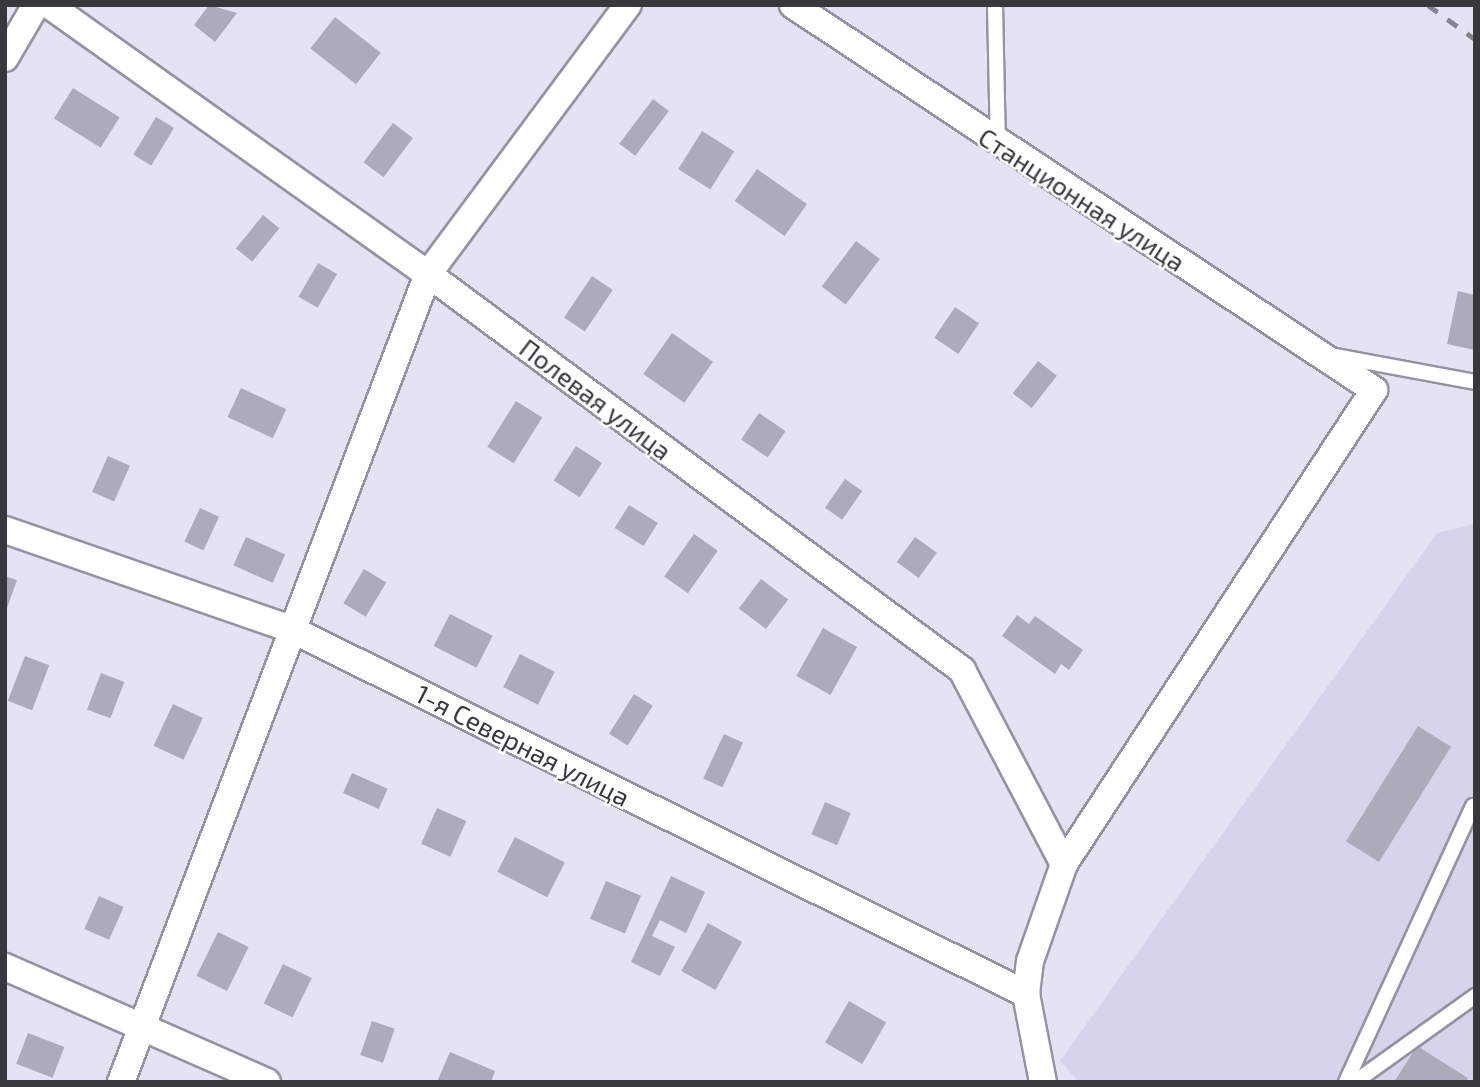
<!DOCTYPE html>
<html>
<head>
<meta charset="utf-8">
<style>
	body { margin:0 }
	#map { position:relative; width:1480px; height:1087px; overflow:hidden; background:#e4e3f3; font-family:"Exo 2",sans-serif }
	div>[style] { position:absolute }
	[style*='--x'] { left:calc(var(--x)*1px); top:calc(var(--y)*1px); width:calc(var(--w)*1px); rotate:calc(var(--a)*1deg) }
	.built>* { inset:0; background:#d5d4eb }
	.building>* { inset:0; background:#ababba; transform-origin:0 0 }
	.roads { filter:drop-shadow(2px 0 #9493a1) drop-shadow(-2px 0 #9493a1) drop-shadow(0 2px #9493a1) drop-shadow(0 -2px #9493a1) }
	.lane>* { height:14px; margin:-7px; padding:0 7px; transform-origin:7px; border-radius:7px; background:#fff }
	.street>* { height:26px; margin:-13px; padding:0 13px; transform-origin:13px; border-radius:13px; background:#fff }
	.rail>* { height:5px; margin-top:-2.5px; transform-origin:0; background:repeating-linear-gradient(90deg,#84848e 0 12px,transparent 0 24px) }
	span { translate:-50% -50%; white-space:nowrap; text-align:center; line-height:1.15; -webkit-text-stroke:5px #fff; paint-order:stroke }
	.street-label { font-size:26px; color:#37373d }
	.frame { position:absolute; inset:0; border:7px solid #37373d; pointer-events:none }
</style>
</head>
<body>
<div id="map">
	<div class="built">
		<div style="clip-path:polygon(1475px 524px,1475px 1082px,1079px 1082px,1060px 1061px,1437px 533px)"></div>
	</div>
	<div class="building">
		<div style="clip-path:polygon(209px 5px,237px 13px,215px 42px,194px 25px)"></div>
		<div style="left:335px;top:17px;width:58px;height:40px;rotate:38deg"></div>
		<div style="left:73px;top:88px;width:55px;height:36px;rotate:32deg"></div>
		<div style="left:653px;top:99px;width:20px;height:56px;rotate:37deg"></div>
		<div style="left:156px;top:117px;width:21px;height:44px;rotate:31deg"></div>
		<div style="left:393px;top:123px;width:25px;height:49px;rotate:37deg"></div>
		<div style="left:702px;top:131px;width:38px;height:45px;rotate:32deg"></div>
		<div style="left:757px;top:169px;width:61px;height:39px;rotate:35deg"></div>
		<div style="left:263px;top:215px;width:21px;height:43px;rotate:39deg"></div>
		<div style="left:856px;top:241px;width:30px;height:57px;rotate:37deg"></div>
		<div style="left:318px;top:263px;width:22px;height:39px;rotate:30deg"></div>
		<div style="left:592px;top:276px;width:25px;height:50px;rotate:34deg"></div>
		<div style="clip-path:polygon(1458px 291px,1475px 295px,1475px 350px,1447px 344px)"></div>
		<div style="left:955px;top:307px;width:29px;height:37px;rotate:34deg"></div>
		<div style="left:672px;top:333px;width:50px;height:50px;rotate:35deg"></div>
		<div style="left:1038px;top:361px;width:24px;height:41px;rotate:38deg"></div>
		<div style="left:241px;top:388px;width:50px;height:32px;rotate:25deg"></div>
		<div style="left:516px;top:401px;width:31px;height:54px;rotate:32deg"></div>
		<div style="left:759px;top:413px;width:32px;height:32px;rotate:34deg"></div>
		<div style="left:576px;top:446px;width:31px;height:41px;rotate:33deg"></div>
		<div style="left:108px;top:456px;width:24px;height:39px;rotate:24deg"></div>
		<div style="left:845px;top:479px;width:21px;height:35px;rotate:35deg"></div>
		<div style="left:629px;top:505px;width:34px;height:27px;rotate:32deg"></div>
		<div style="left:200px;top:508px;width:21px;height:37px;rotate:25deg"></div>
		<div style="left:694px;top:534px;width:29px;height:52px;rotate:35deg"></div>
		<div style="left:246px;top:537px;width:43px;height:31px;rotate:24deg"></div>
		<div style="left:915px;top:537px;width:27px;height:31px;rotate:36deg"></div>
		<div style="left:364px;top:569px;width:26px;height:40px;rotate:31deg"></div>
		<div style="clip-path:polygon(5px 576px,17px 580px,6px 611px,5px 611px)"></div>
		<div style="left:761px;top:579px;width:34px;height:37px;rotate:37deg"></div>
		<div style="left:450px;top:614px;width:48px;height:36px;rotate:27deg"></div>
		<div style="clip-path:polygon(1017px 615px,1029px 624px,1035px 616px,1083px 650px,1069px 670px,1061px 664px,1055px 674px,1002px 636px)"></div>
		<div style="left:823px;top:628px;width:39px;height:55px;rotate:29deg"></div>
		<div style="left:520px;top:654px;width:39px;height:37px;rotate:27deg"></div>
		<div style="left:25px;top:656px;width:26px;height:48px;rotate:21deg"></div>
		<div style="left:101px;top:673px;width:25px;height:39px;rotate:21deg"></div>
		<div style="left:634px;top:694px;width:22px;height:47px;rotate:32deg"></div>
		<div style="left:173px;top:704px;width:33px;height:46px;rotate:25deg"></div>
		<div style="left:1418px;top:726px;width:39px;height:136px;rotate:32deg"></div>
		<div style="left:724px;top:734px;width:21px;height:49px;rotate:25deg"></div>
		<div style="left:352px;top:773px;width:39px;height:22px;rotate:24deg"></div>
		<div style="left:825px;top:802px;width:28px;height:35px;rotate:23deg"></div>
		<div style="left:437px;top:808px;width:32px;height:39px;rotate:24deg"></div>
		<div style="left:515px;top:837px;width:56px;height:39px;rotate:27deg"></div>
		<div style="clip-path:polygon(671px 876px,705px 892px,686px 933px,660px 920px,652px 936px,675px 947px,660px 976px,631px 962px)"></div>
		<div style="left:606px;top:881px;width:38px;height:41px;rotate:23deg"></div>
		<div style="left:99px;top:896px;width:27px;height:36px;rotate:24deg"></div>
		<div style="left:708px;top:923px;width:39px;height:55px;rotate:29deg"></div>
		<div style="left:218px;top:932px;width:34px;height:49px;rotate:26deg"></div>
		<div style="left:283px;top:964px;width:32px;height:44px;rotate:26deg"></div>
		<div style="left:849px;top:1001px;width:43px;height:48px;rotate:30deg"></div>
		<div style="left:372px;top:1021px;width:24px;height:36px;rotate:19deg"></div>
		<div style="left:28px;top:1033px;width:39px;height:33px;rotate:21deg"></div>
		<div style="clip-path:polygon(1417px 1046px,1468px 1078px,1465px 1082px,1394px 1082px)"></div>
		<div style="clip-path:polygon(450px 1052px,495px 1071px,491px 1082px,437px 1082px)"></div>
	</div>
	<div class="roads">
		<div class="lane">
			<div style="--x:995;--y:5;--w:139;--a:88.8"></div>
			<div style="--x:1335;--y:356;--w:142;--a:10.5"></div>
			<div style="--x:1346;--y:1082;--w:304;--a:-65.3"></div>
			<div style="--x:1355;--y:1082;--w:148;--a:-35.6"></div>
		</div>
		<div class="street">
			<div style="--x:49;--y:5;--w:465;--a:35.4"></div>
			<div style="--x:428;--y:274;--w:665;--a:36.56"></div>
			<div style="--x:962;--y:670;--w:219;--a:62.3"></div>
			<div style="--x:793;--y:5;--w:697;--a:33.53"></div>
			<div style="--x:1374;--y:390;--w:566;--a:123.19"></div>
			<div style="--x:1064;--y:864;--w:103;--a:109.3"></div>
			<div style="--x:1030;--y:961;--w:33;--a:97"></div>
			<div style="--x:1026;--y:994;--w:90;--a:79.1"></div>
			<div style="--x:5;--y:58;--w:61;--a:-59.7"></div>
			<div style="--x:5;--y:530;--w:303;--a:19.1"></div>
			<div style="--x:291;--y:629;--w:821;--a:26.41"></div>
			<div style="--x:5;--y:967;--w:286;--a:23.7"></div>
			<div style="--x:121;--y:1082;--w:864;--a:-69.2"></div>
			<div style="--x:428;--y:274;--w:335;--a:-53.4"></div>
		</div>
	</div>
	<div class="rail">
		<div style="--x:1428;--y:5;--w:58;--a:35.9"></div>
	</div>
	<div class="street-label">
		<span style="left:1082px;top:199px;rotate:33deg">Станционная улица</span>
		<span style="left:596px;top:399px;rotate:37deg">Полевая улица</span>
		<span style="left:523px;top:745px;rotate:27deg">1-я Северная улица</span>
	</div>
	<div class="frame"></div>
</div>
</body>
</html>
